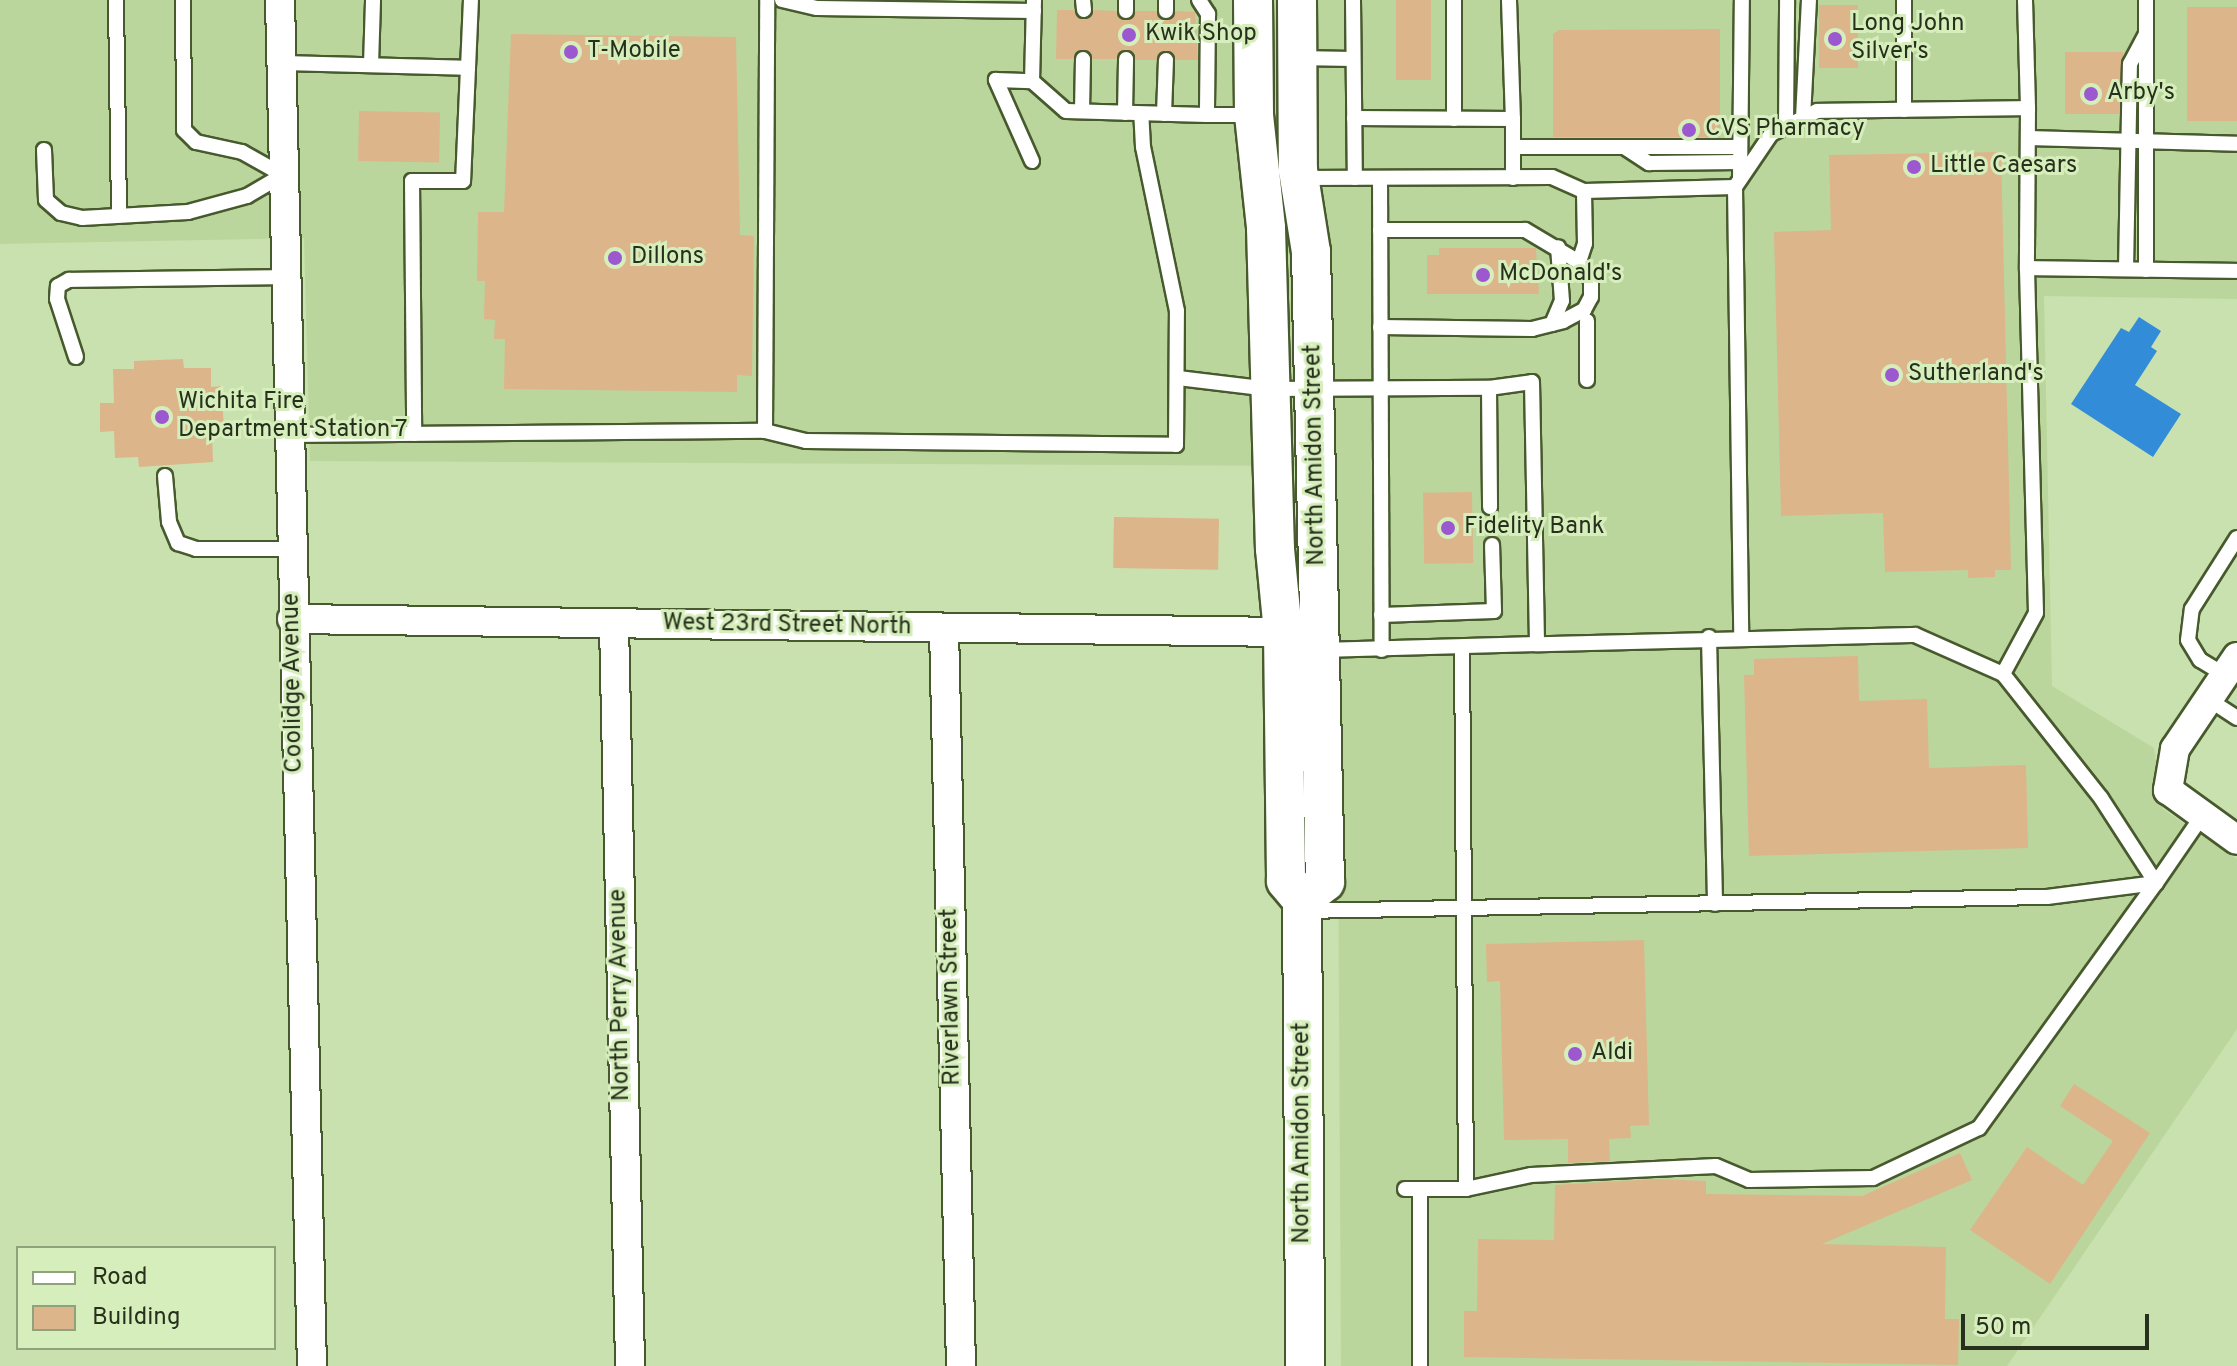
<!DOCTYPE html>
<html>
<head>
<meta charset="utf-8">
<style>
	body { margin:0 }
	#map { position:relative; width:2237px; height:1366px; overflow:hidden; background:#c9e1ae; font-family:Overpass,sans-serif }
	div>[style] { position:absolute }
	[style*='--x'] { left:calc(var(--x)*1px); top:calc(var(--y)*1px); width:calc(var(--w)*1px); rotate:calc(var(--a)*1deg) }
	.built>* { inset:0; background:#bbd69c }
	.water>* { inset:0; background:#328cd8 }
	.building>* { inset:0; background:#dcb58b; transform-origin:0 0 }
	.roads { filter:drop-shadow(2px 0 #475a2d) drop-shadow(-2px 0 #475a2d) drop-shadow(0 2px #475a2d) drop-shadow(0 -2px #475a2d) }
	.lane>* { height:14px; margin:-7px; padding:0 7px; transform-origin:7px; border-radius:7px; background:#fff }
	.street>* { height:28px; margin:-14px; padding:0 14px; transform-origin:14px; border-radius:14px; background:#fff }
	.secondary>* { height:38px; margin:-19px; padding:0 19px; transform-origin:19px; border-radius:19px; background:#fff }
	.dots>* { width:22px; height:22px; translate:-50% -50%; box-sizing:border-box; border:4px solid #d6eebb; border-radius:50% }
	span { translate:-50% -50%; white-space:nowrap; text-align:center; line-height:1.15; -webkit-text-stroke:6px #d6eebb; paint-order:stroke }
	.poi-label { font-size:24px; color:#27301d }
	.left { translate:0 -50%; text-align:left }
	.street-label { font-size:24px; color:#27301d }
	.legend { position:absolute; left:16px; top:1246px; width:260px; height:104px; box-sizing:border-box; background:#d6eebb; border:2px solid #90a27c; margin:0; padding:10px 14px; list-style:none; font-size:24px; color:#27301d }
	.legend li { display:flex; align-items:center; gap:16px; height:40px }
	.legend b { width:40px; border:2px solid #90a27c }
	.scale { position:absolute; left:1961px; top:1314px; width:188px; height:36px; box-sizing:border-box; border:4px solid #27301d; border-top:0; padding-left:10px; font-size:24px; line-height:28px; white-space:nowrap; color:#27301d; -webkit-text-stroke:6px #d6eebb; paint-order:stroke }
</style>
</head>
<body>
<div id="map">
	<div class="built">
		<div style="clip-path:polygon(0 0,2237px 0,2237px 299px,2044px 296px,2052px 686px,2154px 748px,2163px 809px,2237px 859px,2237px 1029px,2007px 1366px,1341px 1366px,1336px 466px,310px 461px,304px 238px,0 244px)"></div>
	</div>
	<div class="water">
		<div style="clip-path:polygon(2139px 317px,2161px 331px,2151px 347px,2157px 351px,2135px 385px,2181px 414px,2153px 457px,2071px 404px,2121px 328px,2129px 332px)"></div>
	</div>
	<div class="building">
		<div style="left:1396px;top:0;width:35px;height:80px"></div>
		<div style="left:1858px;top:5px;width:63px;height:39px;rotate:90deg"></div>
		<div style="left:2187px;top:7px;width:50px;height:114px"></div>
		<div style="clip-path:polygon(1057px 10px,1074px 10px,1084px 20px,1094px 10px,1116px 11px,1125px 21px,1136px 11px,1156px 11px,1165px 21px,1176px 11px,1195px 12px,1198px 60px,1176px 60px,1166px 50px,1156px 60px,1136px 60px,1125px 49px,1116px 59px,1093px 59px,1082px 49px,1073px 59px,1056px 59px)"></div>
		<div style="clip-path:polygon(1720px 29px,1720px 137px,1553px 137px,1553px 34px,1559px 30px)"></div>
		<div style="clip-path:polygon(511px 34px,736px 37px,740px 235px,754px 236px,752px 376px,737px 375px,737px 392px,504px 389px,505px 339px,494px 339px,495px 320px,484px 319px,485px 281px,477px 281px,478px 212px,504px 212px)"></div>
		<div style="left:2065px;top:52px;width:58px;height:62px"></div>
		<div style="left:359px;top:111px;width:81px;height:50px;rotate:1deg"></div>
		<div style="clip-path:polygon(2001px 152px,2011px 570px,1995px 570px,1995px 577px,1968px 578px,1968px 570px,1885px 572px,1883px 513px,1781px 516px,1774px 232px,1831px 230px,1829px 155px)"></div>
		<div style="clip-path:polygon(1439px 248px,1536px 248px,1539px 294px,1427px 294px,1427px 255px,1439px 255px)"></div>
		<div style="clip-path:polygon(183px 359px,184px 368px,211px 368px,211px 387px,222px 386px,224px 435px,212px 435px,213px 462px,139px 467px,138px 457px,115px 458px,114px 431px,100px 432px,100px 403px,114px 403px,113px 369px,134px 369px,134px 361px)"></div>
		<div style="left:1472px;top:492px;width:71px;height:49px;rotate:89deg"></div>
		<div style="left:1114px;top:517px;width:105px;height:51px;rotate:1deg"></div>
		<div style="clip-path:polygon(1858px 656px,1859px 701px,1927px 699px,1929px 768px,2026px 765px,2028px 848px,1749px 856px,1744px 675px,1754px 675px,1754px 659px)"></div>
		<div style="clip-path:polygon(1644px 940px,1649px 1125px,1630px 1126px,1631px 1138px,1609px 1139px,1610px 1161px,1568px 1163px,1568px 1139px,1504px 1140px,1500px 981px,1487px 982px,1486px 944px)"></div>
		<div style="clip-path:polygon(2074px 1084px,2150px 1133px,2050px 1284px,1970px 1230px,2027px 1147px,2083px 1185px,2113px 1141px,2060px 1106px)"></div>
		<div style="clip-path:polygon(1960px 1153px,1972px 1180px,1822px 1244px,1946px 1247px,1945px 1319px,1959px 1319px,1958px 1365px,1464px 1357px,1464px 1311px,1477px 1311px,1478px 1239px,1554px 1240px,1555px 1185px,1656px 1179px,1706px 1181px,1706px 1194px,1862px 1196px)"></div>
	</div>
	<div class="roads">
		<div class="lane">
			<div style="--x:116;--y:0;--w:214;--a:89.2"></div>
			<div style="--x:782;--y:0;--w:36;--a:13"></div>
			<div style="--x:817;--y:8;--w:217;--a:0.8"></div>
			<div style="--x:1034;--y:0;--w:81;--a:91.4"></div>
			<div style="--x:1032;--y:81;--w:45;--a:41.4"></div>
			<div style="--x:1066;--y:111;--w:141;--a:1.6"></div>
			<div style="--x:1083;--y:0;--w:10;--a:84"></div>
			<div style="--x:1126;--y:0;--w:11;--a:90"></div>
			<div style="--x:1166;--y:0;--w:11;--a:90"></div>
			<div style="--x:1199;--y:0;--w:17;--a:57"></div>
			<div style="--x:1208;--y:14;--w:101;--a:90.6"></div>
			<div style="--x:1207;--y:115;--w:46;--a:0"></div>
			<div style="--x:1353;--y:0;--w:178;--a:89.4"></div>
			<div style="--x:1454;--y:0;--w:119;--a:90"></div>
			<div style="--x:1509;--y:0;--w:119;--a:88.1"></div>
			<div style="--x:2025;--y:0;--w:108;--a:88.4"></div>
			<div style="--x:1298;--y:58;--w:55;--a:1"></div>
			<div style="--x:281;--y:63;--w:187;--a:1.5"></div>
			<div style="--x:468;--y:68;--w:113;--a:92.5"></div>
			<div style="--x:463;--y:181;--w:51;--a:180"></div>
			<div style="--x:412;--y:181;--w:253;--a:89.5"></div>
			<div style="--x:371;--y:65;--w:65;--a:-88.2"></div>
			<div style="--x:468;--y:68;--w:68;--a:-87.5"></div>
			<div style="--x:1904;--y:110;--w:110;--a:-90"></div>
			<div style="--x:1082;--y:111;--w:52;--a:-88.9"></div>
			<div style="--x:1125;--y:113;--w:54;--a:-88.9"></div>
			<div style="--x:1164;--y:114;--w:54;--a:-87.9"></div>
			<div style="--x:1354;--y:118;--w:159;--a:0.4"></div>
			<div style="--x:1513;--y:119;--w:59;--a:90"></div>
			<div style="--x:1803;--y:118;--w:118;--a:-87.1"></div>
			<div style="--x:1786;--y:126;--w:126;--a:-89.5"></div>
			<div style="--x:2028;--y:138;--w:209;--a:1.6"></div>
			<div style="--x:1514;--y:147;--w:226;--a:0"></div>
			<div style="--x:1624;--y:147;--w:30;--a:33"></div>
			<div style="--x:1649;--y:163;--w:91;--a:-0.6"></div>
			<div style="--x:44;--y:150;--w:50;--a:87.7"></div>
			<div style="--x:46;--y:200;--w:20;--a:41"></div>
			<div style="--x:61;--y:213;--w:22;--a:13"></div>
			<div style="--x:82;--y:218;--w:106;--a:-3.2"></div>
			<div style="--x:188;--y:212;--w:61;--a:-15.2"></div>
			<div style="--x:247;--y:196;--w:42;--a:-30.3"></div>
			<div style="--x:283;--y:175;--w:47;--a:-150.7"></div>
			<div style="--x:242;--y:152;--w:47;--a:-167.7"></div>
			<div style="--x:196;--y:142;--w:17;--a:-135"></div>
			<div style="--x:184;--y:130;--w:130;--a:-90.4"></div>
			<div style="--x:1032;--y:161;--w:89;--a:-114"></div>
			<div style="--x:996;--y:80;--w:36;--a:2"></div>
			<div style="--x:1300;--y:178;--w:252;--a:-0.2"></div>
			<div style="--x:1552;--y:177;--w:35;--a:24"></div>
			<div style="--x:1584;--y:191;--w:151;--a:-1.5"></div>
			<div style="--x:1735;--y:187;--w:64;--a:-55.8"></div>
			<div style="--x:1771;--y:134;--w:51;--a:-26.6"></div>
			<div style="--x:1817;--y:111;--w:211;--a:-0.8"></div>
			<div style="--x:2028;--y:108;--w:160;--a:90.4"></div>
			<div style="--x:2027;--y:268;--w:210;--a:0.8"></div>
			<div style="--x:1380;--y:178;--w:472;--a:89.8"></div>
			<div style="--x:1740;--y:179;--w:179;--a:-89.4"></div>
			<div style="--x:1735;--y:187;--w:449;--a:89.2"></div>
			<div style="--x:1579;--y:262;--w:19;--a:-72"></div>
			<div style="--x:1585;--y:244;--w:53;--a:-91.1"></div>
			<div style="--x:2126;--y:269;--w:205;--a:-88.9"></div>
			<div style="--x:2130;--y:64;--w:34;--a:-62"></div>
			<div style="--x:2146;--y:270;--w:270;--a:-90"></div>
			<div style="--x:1587;--y:321;--w:59;--a:90"></div>
			<div style="--x:1552;--y:324;--w:25;--a:-67"></div>
			<div style="--x:1562;--y:301;--w:54;--a:-94.2"></div>
			<div style="--x:1380;--y:327;--w:152;--a:0.8"></div>
			<div style="--x:1532;--y:329;--w:32;--a:-14"></div>
			<div style="--x:1563;--y:321;--w:24;--a:-28"></div>
			<div style="--x:1584;--y:310;--w:15;--a:-62"></div>
			<div style="--x:1591;--y:297;--w:17;--a:-90"></div>
			<div style="--x:1591;--y:280;--w:22;--a:-124"></div>
			<div style="--x:1579;--y:262;--w:63;--a:-149.3"></div>
			<div style="--x:1525;--y:230;--w:145;--a:180"></div>
			<div style="--x:76;--y:357;--w:61;--a:-108.1"></div>
			<div style="--x:57;--y:299;--w:13;--a:-86"></div>
			<div style="--x:58;--y:286;--w:13;--a:-29"></div>
			<div style="--x:69;--y:280;--w:216;--a:-0.8"></div>
			<div style="--x:1178;--y:378;--w:92;--a:6.9"></div>
			<div style="--x:1269;--y:389;--w:220;--a:-0.3"></div>
			<div style="--x:1489;--y:388;--w:43;--a:-7.9"></div>
			<div style="--x:1532;--y:382;--w:262;--a:88.9"></div>
			<div style="--x:1537;--y:644;--w:216;--a:178.4"></div>
			<div style="--x:1489;--y:388;--w:119;--a:89.5"></div>
			<div style="--x:765;--y:431;--w:431;--a:-89.7"></div>
			<div style="--x:288;--y:435;--w:477;--a:-0.5"></div>
			<div style="--x:765;--y:431;--w:42;--a:13.7"></div>
			<div style="--x:806;--y:441;--w:370;--a:0.6"></div>
			<div style="--x:1176;--y:445;--w:134;--a:-89.6"></div>
			<div style="--x:1177;--y:311;--w:167;--a:-101.7"></div>
			<div style="--x:1143;--y:147;--w:33;--a:-93"></div>
			<div style="--x:165;--y:476;--w:46;--a:85"></div>
			<div style="--x:169;--y:522;--w:23;--a:67"></div>
			<div style="--x:178;--y:543;--w:19;--a:18"></div>
			<div style="--x:196;--y:549;--w:95;--a:0"></div>
			<div style="--x:1381;--y:615;--w:113;--a:-2"></div>
			<div style="--x:1494;--y:611;--w:66;--a:-91.7"></div>
			<div style="--x:1709;--y:637;--w:267;--a:88.7"></div>
			<div style="--x:2003;--y:674;--w:69;--a:-61.6"></div>
			<div style="--x:2036;--y:613;--w:345;--a:-91.5"></div>
			<div style="--x:2225;--y:675;--w:29;--a:-149"></div>
			<div style="--x:2200;--y:660;--w:23;--a:-121"></div>
			<div style="--x:2188;--y:640;--w:31;--a:-83"></div>
			<div style="--x:2192;--y:609;--w:84;--a:-57.6"></div>
			<div style="--x:2208;--y:699;--w:35;--a:33"></div>
			<div style="--x:1302;--y:911;--w:745;--a:-1.08"></div>
			<div style="--x:2047;--y:897;--w:110;--a:-7.3"></div>
			<div style="--x:2156;--y:883;--w:81;--a:-55.5"></div>
			<div style="--x:1405;--y:1189;--w:61;--a:0"></div>
			<div style="--x:1466;--y:1189;--w:542;--a:-90.42"></div>
			<div style="--x:1420;--y:1189;--w:177;--a:90"></div>
			<div style="--x:1466;--y:1189;--w:66;--a:-12.2"></div>
			<div style="--x:1531;--y:1175;--w:185;--a:-2.8"></div>
			<div style="--x:1716;--y:1166;--w:36;--a:23"></div>
			<div style="--x:1749;--y:1180;--w:124;--a:-0.9"></div>
			<div style="--x:1873;--y:1178;--w:117;--a:-25.3"></div>
			<div style="--x:1979;--y:1128;--w:302;--a:-54.2"></div>
			<div style="--x:2156;--y:883;--w:101;--a:-122.9"></div>
			<div style="--x:2101;--y:798;--w:158;--a:-128.3"></div>
			<div style="--x:2003;--y:674;--w:96;--a:-156.1"></div>
			<div style="--x:1915;--y:635;--w:378;--a:178.6"></div>
		</div>
		<div class="street">
			<div style="--x:280;--y:0;--w:1366;--a:88.66"></div>
			<div style="--x:292;--y:619;--w:991;--a:0.75"></div>
			<div style="--x:614;--y:624;--w:742;--a:88.76"></div>
			<div style="--x:944;--y:629;--w:737;--a:88.68"></div>
			<div style="--x:2237;--y:657;--w:111;--a:124"></div>
			<div style="--x:2175;--y:749;--w:42;--a:99.7"></div>
			<div style="--x:2168;--y:790;--w:85;--a:35.9"></div>
		</div>
		<div class="secondary">
			<div style="--x:1253;--y:0;--w:115;--a:89.5"></div>
			<div style="--x:1254;--y:115;--w:114;--a:83.9"></div>
			<div style="--x:1266;--y:228;--w:321;--a:88.4"></div>
			<div style="--x:1275;--y:549;--w:83;--a:84.5"></div>
			<div style="--x:1283;--y:632;--w:249;--a:89.3"></div>
			<div style="--x:1286;--y:881;--w:25;--a:50"></div>
			<div style="--x:1302;--y:900;--w:466;--a:89.6"></div>
			<div style="--x:1297;--y:0;--w:170;--a:89.7"></div>
			<div style="--x:1298;--y:170;--w:83;--a:81"></div>
			<div style="--x:1311;--y:252;--w:630;--a:88.73"></div>
			<div style="--x:1325;--y:882;--w:29;--a:142"></div>
		</div>
	</div>
	<div class="dots">
		<div style="left:1129px;top:35px;background:#9c59cf"></div>
		<div style="left:1835px;top:39px;background:#9c59cf"></div>
		<div style="left:571px;top:52px;background:#9c59cf"></div>
		<div style="left:2091px;top:94px;background:#9c59cf"></div>
		<div style="left:1689px;top:130px;background:#9c59cf"></div>
		<div style="left:1914px;top:167px;background:#9c59cf"></div>
		<div style="left:615px;top:258px;background:#9c59cf"></div>
		<div style="left:1483px;top:275px;background:#9c59cf"></div>
		<div style="left:1892px;top:375px;background:#9c59cf"></div>
		<div style="left:162px;top:417px;background:#9c59cf"></div>
		<div style="left:1448px;top:528px;background:#9c59cf"></div>
		<div style="left:1575px;top:1054px;background:#9c59cf"></div>
	</div>
	<div class="poi-label">
		<span class="left" style="left:1851px;top:39px">Long John<br>Silver's</span>
		<span class="left" style="left:1145px;top:35px">Kwik Shop</span>
		<span class="left" style="left:587px;top:52px">T-Mobile</span>
		<span class="left" style="left:2107px;top:94px">Arby's</span>
		<span class="left" style="left:1705px;top:130px">CVS Pharmacy</span>
		<span class="left" style="left:1930px;top:167px">Little Caesars</span>
		<span class="left" style="left:631px;top:258px">Dillons</span>
		<span class="left" style="left:1499px;top:275px">McDonald's</span>
		<span class="left" style="left:1908px;top:375px">Sutherland's</span>
		<span class="left" style="left:178px;top:417px">Wichita Fire<br>Department Station 7</span>
		<span class="left" style="left:1464px;top:528px">Fidelity Bank</span>
		<span class="left" style="left:1591px;top:1054px">Aldi</span>
	</div>
	<div class="street-label">
		<span style="left:1316px;top:455px;rotate:-91deg">North Amidon Street</span>
		<span style="left:787px;top:626px;rotate:1deg">West 23rd Street North</span>
		<span style="left:294px;top:683px;rotate:-91deg">Coolidge Avenue</span>
		<span style="left:621px;top:995px;rotate:-91deg">North Perry Avenue</span>
		<span style="left:952px;top:997px;rotate:-91deg">Riverlawn Street</span>
		<span style="left:1303px;top:1133px;rotate:-90deg">North Amidon Street</span>
	</div>
	<ul class="legend">
	<li><b style="height:10px;background:#fff"></b>Road</li>
	<li><b style="height:22px;background:#dcb58b"></b>Building</li>
	</ul>
	<div class="scale">50 m</div>
</div>
</body>
</html>
